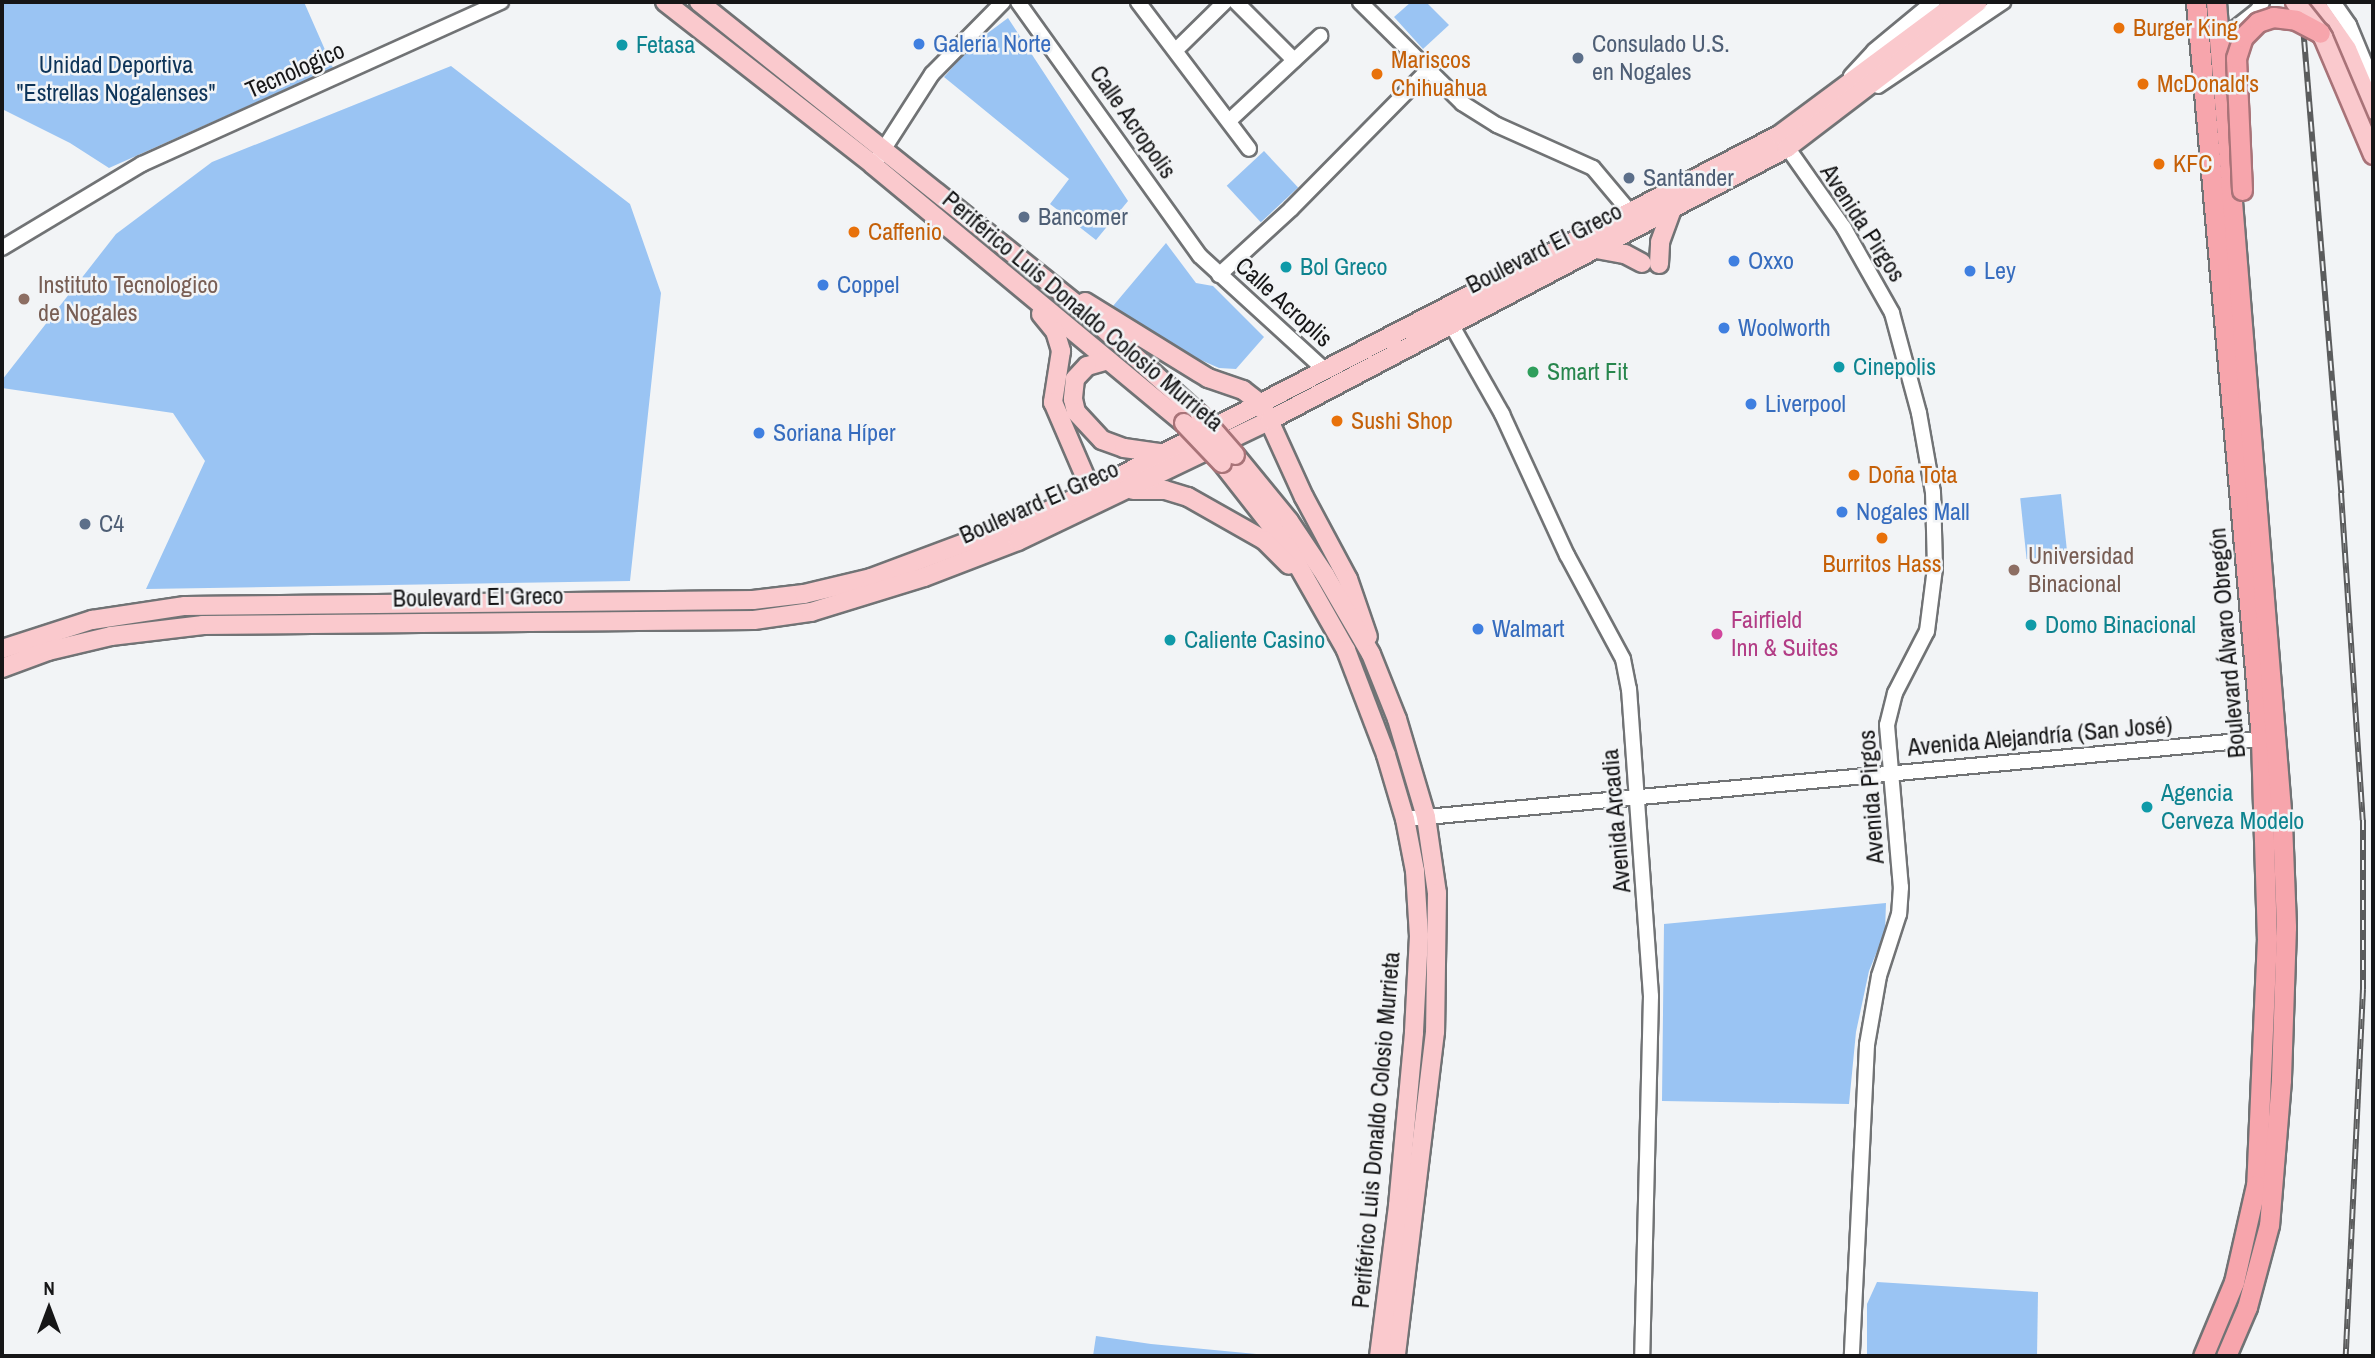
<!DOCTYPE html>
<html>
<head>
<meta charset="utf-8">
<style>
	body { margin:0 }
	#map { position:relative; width:2375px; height:1358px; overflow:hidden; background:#f2f4f6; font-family:"Archivo Narrow",sans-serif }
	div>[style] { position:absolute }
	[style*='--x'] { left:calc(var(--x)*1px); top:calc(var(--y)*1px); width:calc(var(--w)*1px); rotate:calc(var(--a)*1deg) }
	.green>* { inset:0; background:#9ac4f3; transform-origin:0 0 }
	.roads { filter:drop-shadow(2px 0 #717375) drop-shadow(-2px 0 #717375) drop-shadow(0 2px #717375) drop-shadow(0 -2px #717375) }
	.minor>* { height:14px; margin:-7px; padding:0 7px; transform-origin:7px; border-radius:7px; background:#fff }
	.major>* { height:18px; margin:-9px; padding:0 9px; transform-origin:9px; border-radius:9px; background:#fac9cd }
	.highway>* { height:19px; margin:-9.5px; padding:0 9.5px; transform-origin:9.5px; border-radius:9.5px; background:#f7a5ac }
	.rail>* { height:6px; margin-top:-3px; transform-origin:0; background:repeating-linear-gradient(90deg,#f2f4f6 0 10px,#5b5c5d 0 20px); box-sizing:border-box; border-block:2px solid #5b5c5d }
	.bridges { filter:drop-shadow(2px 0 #a87378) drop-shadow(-2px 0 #a87378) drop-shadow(0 2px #a87378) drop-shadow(0 -2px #a87378) }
	.major-bridge>* { height:18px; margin:-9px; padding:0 9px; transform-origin:9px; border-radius:9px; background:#fac9cd }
	.highway-bridge>* { height:19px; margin:-9.5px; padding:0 9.5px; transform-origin:9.5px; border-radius:9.5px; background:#f7a5ac }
	.dots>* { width:19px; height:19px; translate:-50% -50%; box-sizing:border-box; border:4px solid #f2f4f6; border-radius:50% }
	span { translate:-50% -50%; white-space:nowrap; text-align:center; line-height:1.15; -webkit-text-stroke:5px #f2f4f6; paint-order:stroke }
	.food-label { font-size:24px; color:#c56008 }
	.left { translate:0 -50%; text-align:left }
	.shop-label { font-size:24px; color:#366cbe }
	.service-label { font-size:24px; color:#4e5e75 }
	.culture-label { font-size:24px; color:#0d838f }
	.park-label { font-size:24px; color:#0d3459 }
	.street-label { font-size:24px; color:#161617 }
	.education-label { font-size:24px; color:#785e54 }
	.leisure-label { font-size:24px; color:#27864d }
	.hotel-label { font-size:24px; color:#b23c85 }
	.frame { position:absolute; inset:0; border:4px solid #161617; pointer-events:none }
	.north { position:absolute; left:14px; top:1274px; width:70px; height:70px; -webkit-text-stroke:5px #f2f4f6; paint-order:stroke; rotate:0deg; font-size:19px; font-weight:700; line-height:28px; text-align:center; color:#161617 }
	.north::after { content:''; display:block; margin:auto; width:24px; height:32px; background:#161617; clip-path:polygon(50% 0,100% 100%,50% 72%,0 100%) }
</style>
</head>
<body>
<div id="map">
	<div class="green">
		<div style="clip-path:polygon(2px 2px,304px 2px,333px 68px,109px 168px,70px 143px,2px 109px)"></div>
		<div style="clip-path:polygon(1411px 2px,1426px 2px,1449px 25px,1423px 49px,1394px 17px)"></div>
		<div style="clip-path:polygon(1008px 18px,1128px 201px,1096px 240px,1050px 204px,1069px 179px,944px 77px,973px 44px)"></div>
		<div style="clip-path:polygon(451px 66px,630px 204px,661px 293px,630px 581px,146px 589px,205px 461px,173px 413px,2px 388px,2px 380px,116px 234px,212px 162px)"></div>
		<div style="left:1264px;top:151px;width:50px;height:51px;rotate:47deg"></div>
		<div style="clip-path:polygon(1166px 243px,1196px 283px,1213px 286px,1264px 337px,1236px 369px,1219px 368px,1162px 343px,1113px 306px)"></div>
		<div style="left:2061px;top:494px;width:61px;height:41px;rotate:84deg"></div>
		<div style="clip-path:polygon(1886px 903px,1885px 932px,1869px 971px,1856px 1032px,1849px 1104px,1662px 1101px,1664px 924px)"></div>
		<div style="clip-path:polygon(1877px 1282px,2038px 1292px,2037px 1356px,1867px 1356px,1867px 1304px)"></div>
		<div style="clip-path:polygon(1096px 1336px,1151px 1344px,1278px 1356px,1093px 1356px)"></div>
	</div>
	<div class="roads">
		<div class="minor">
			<div style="--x:1018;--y:2;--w:312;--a:54.4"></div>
			<div style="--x:1200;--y:256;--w:171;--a:42.4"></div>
			<div style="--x:1138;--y:2;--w:184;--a:52.9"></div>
			<div style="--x:1236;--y:2;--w:82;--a:45"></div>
			<div style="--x:1360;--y:2;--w:144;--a:44.7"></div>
			<div style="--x:1462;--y:103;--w:41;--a:32.2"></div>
			<div style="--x:1497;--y:125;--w:105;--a:24.1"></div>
			<div style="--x:1593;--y:168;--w:65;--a:50"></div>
			<div style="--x:2333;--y:2;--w:28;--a:55"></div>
			<div style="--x:2349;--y:25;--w:63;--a:67.5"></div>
			<div style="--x:2219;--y:41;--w:50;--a:-38.5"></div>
			<div style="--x:2258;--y:10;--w:9;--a:-63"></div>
			<div style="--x:1177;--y:49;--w:67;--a:-44.4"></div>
			<div style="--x:1851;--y:76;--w:34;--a:-47"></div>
			<div style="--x:1874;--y:51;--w:77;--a:-39.7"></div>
			<div style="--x:1878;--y:86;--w:151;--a:-33.9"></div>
			<div style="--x:1229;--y:121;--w:125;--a:-43"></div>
			<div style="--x:1782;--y:140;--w:108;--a:54.8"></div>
			<div style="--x:1844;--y:228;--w:98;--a:60.5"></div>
			<div style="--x:1892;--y:313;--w:104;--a:74.9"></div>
			<div style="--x:1919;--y:413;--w:80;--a:80"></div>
			<div style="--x:1933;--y:492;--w:76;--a:88.5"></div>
			<div style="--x:1935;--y:568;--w:64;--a:97.2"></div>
			<div style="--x:1927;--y:631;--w:70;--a:117.3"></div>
			<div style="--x:1895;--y:693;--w:33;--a:104"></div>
			<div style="--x:1887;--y:725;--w:163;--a:85.1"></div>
			<div style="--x:1901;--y:887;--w:27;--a:94"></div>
			<div style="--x:1899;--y:914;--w:65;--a:107.9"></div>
			<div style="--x:1879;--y:976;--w:70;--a:99.9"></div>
			<div style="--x:1867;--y:1045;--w:311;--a:92.8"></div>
			<div style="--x:878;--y:158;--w:100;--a:-57.3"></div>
			<div style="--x:932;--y:74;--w:101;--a:-45.4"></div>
			<div style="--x:2;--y:248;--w:163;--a:-31"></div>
			<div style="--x:142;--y:164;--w:394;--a:-24.3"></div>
			<div style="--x:1219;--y:275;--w:98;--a:-42.5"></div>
			<div style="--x:1291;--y:209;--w:195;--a:-45.4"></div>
			<div style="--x:1447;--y:317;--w:112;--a:60.4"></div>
			<div style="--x:1502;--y:414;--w:155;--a:65.3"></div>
			<div style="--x:1567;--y:555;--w:118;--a:61.7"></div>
			<div style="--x:1623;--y:659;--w:31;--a:79"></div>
			<div style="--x:1629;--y:689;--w:308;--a:85.9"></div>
			<div style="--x:1651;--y:996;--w:360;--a:91.4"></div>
			<div style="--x:1405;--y:819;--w:860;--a:-5.34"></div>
		</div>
		<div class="major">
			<div style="--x:665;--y:2;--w:263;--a:38"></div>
			<div style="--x:872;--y:164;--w:405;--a:39.7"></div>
			<div style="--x:699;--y:2;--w:492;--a:38.7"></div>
			<div style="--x:1083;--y:310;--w:157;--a:41.9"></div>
			<div style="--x:2314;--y:2;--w:57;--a:54.9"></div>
			<div style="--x:2347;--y:49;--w:66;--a:66.9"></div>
			<div style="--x:1596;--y:249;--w:29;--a:10"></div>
			<div style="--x:1625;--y:254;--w:19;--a:28"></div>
			<div style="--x:1659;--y:264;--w:22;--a:-87"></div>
			<div style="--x:1660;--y:242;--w:35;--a:-70"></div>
			<div style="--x:1085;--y:302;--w:145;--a:31.7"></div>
			<div style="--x:1208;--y:378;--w:37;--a:19"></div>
			<div style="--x:1243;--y:390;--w:24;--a:38"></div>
			<div style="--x:1262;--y:405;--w:101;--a:65.5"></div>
			<div style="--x:1304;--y:497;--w:93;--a:61.8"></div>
			<div style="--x:1348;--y:579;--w:61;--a:71"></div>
			<div style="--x:1041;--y:314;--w:22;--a:51"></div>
			<div style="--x:1055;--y:331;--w:21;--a:73"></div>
			<div style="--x:1061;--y:351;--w:52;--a:98.9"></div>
			<div style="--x:1053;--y:402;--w:86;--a:66.7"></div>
			<div style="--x:1087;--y:481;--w:11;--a:56"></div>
			<div style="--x:1093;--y:490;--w:11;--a:22"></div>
			<div style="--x:1108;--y:360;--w:22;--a:164"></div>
			<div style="--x:1087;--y:366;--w:18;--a:133"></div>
			<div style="--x:1075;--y:379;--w:20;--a:96"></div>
			<div style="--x:1073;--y:399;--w:13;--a:77"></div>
			<div style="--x:1076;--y:412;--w:38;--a:47"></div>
			<div style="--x:1102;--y:440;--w:23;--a:20"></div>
			<div style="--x:1124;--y:448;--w:37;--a:8"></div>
			<div style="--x:1235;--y:455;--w:85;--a:50.7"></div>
			<div style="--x:1289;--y:521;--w:65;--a:56.3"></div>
			<div style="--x:1325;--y:575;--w:91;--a:59.8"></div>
			<div style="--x:1371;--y:654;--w:70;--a:68.2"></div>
			<div style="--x:1397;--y:719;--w:102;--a:73.5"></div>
			<div style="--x:1426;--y:817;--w:77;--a:81.8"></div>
			<div style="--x:1437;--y:893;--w:139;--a:90.8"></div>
			<div style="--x:1435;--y:1032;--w:326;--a:96.9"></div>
			<div style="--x:1222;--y:463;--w:105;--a:51.9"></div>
			<div style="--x:1287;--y:546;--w:120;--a:60.4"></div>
			<div style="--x:1346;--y:650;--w:112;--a:69.1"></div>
			<div style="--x:1386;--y:755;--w:67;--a:73.5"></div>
			<div style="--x:1405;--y:819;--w:53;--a:79.1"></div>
			<div style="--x:1415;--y:871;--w:65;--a:86.5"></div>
			<div style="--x:1419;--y:936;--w:97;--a:93"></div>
			<div style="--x:1414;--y:1033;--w:174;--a:95.3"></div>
			<div style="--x:1398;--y:1206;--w:151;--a:97.2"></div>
			<div style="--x:1133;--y:490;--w:32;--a:0"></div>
			<div style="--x:1165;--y:490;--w:24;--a:17"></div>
			<div style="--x:1188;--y:497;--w:87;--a:29.5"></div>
			<div style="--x:1264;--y:540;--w:35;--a:45"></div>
			<div style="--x:2;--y:649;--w:95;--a:-17.9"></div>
			<div style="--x:92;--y:620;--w:94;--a:-8.6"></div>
			<div style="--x:185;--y:606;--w:568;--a:-0.61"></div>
			<div style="--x:753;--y:600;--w:51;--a:-6.7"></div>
			<div style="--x:804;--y:594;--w:69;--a:-13.4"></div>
			<div style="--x:871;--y:578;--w:177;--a:-20.5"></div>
			<div style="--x:1037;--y:516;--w:62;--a:-24.9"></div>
			<div style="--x:1093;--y:490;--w:772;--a:-27.36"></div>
			<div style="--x:1779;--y:135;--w:223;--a:-36.6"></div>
			<div style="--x:2;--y:668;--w:49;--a:-20.3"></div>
			<div style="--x:48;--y:651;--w:65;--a:-13.4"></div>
			<div style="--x:111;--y:636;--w:93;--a:-6.8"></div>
			<div style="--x:203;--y:625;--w:551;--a:-0.52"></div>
			<div style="--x:754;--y:620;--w:58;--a:-8"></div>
			<div style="--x:811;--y:612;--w:118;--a:-17.2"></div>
			<div style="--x:924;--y:577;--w:101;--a:-21"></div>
			<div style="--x:1018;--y:541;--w:280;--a:-25.6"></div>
			<div style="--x:1270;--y:420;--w:584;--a:-27.75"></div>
			<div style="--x:1787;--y:148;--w:240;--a:-37.4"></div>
		</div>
		<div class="highway">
			<div style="--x:2196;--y:2;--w:740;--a:84.96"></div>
			<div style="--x:2261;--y:739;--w:199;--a:88.3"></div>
			<div style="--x:2267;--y:938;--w:247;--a:92.5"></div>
			<div style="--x:2256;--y:1185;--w:99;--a:102.8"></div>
			<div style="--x:2234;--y:1282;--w:80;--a:112.7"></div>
			<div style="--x:2216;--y:2;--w:823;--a:85.4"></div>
			<div style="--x:2282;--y:822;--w:105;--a:87.8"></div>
			<div style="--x:2286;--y:927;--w:153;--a:91.9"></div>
			<div style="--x:2281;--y:1080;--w:145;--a:94.7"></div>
			<div style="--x:2269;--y:1225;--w:85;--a:105"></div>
			<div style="--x:2247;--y:1307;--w:53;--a:113.2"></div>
		</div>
	</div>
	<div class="rail">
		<div style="--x:2301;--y:2;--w:493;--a:85.3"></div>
		<div style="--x:2341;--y:493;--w:328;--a:86.2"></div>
		<div style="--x:2363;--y:820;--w:169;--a:90"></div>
		<div style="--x:2363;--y:989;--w:367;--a:92.7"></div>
	</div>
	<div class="bridges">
		<div class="major-bridge">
			<div style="--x:2295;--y:2;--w:45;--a:51.3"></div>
			<div style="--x:2323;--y:37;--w:128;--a:67"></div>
			<div style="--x:1200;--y:415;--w:53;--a:48.8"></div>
			<div style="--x:1184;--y:423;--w:55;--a:46.5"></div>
		</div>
		<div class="highway-bridge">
			<div style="--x:2242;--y:190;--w:132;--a:-92.6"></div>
			<div style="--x:2236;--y:58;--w:22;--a:-72"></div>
			<div style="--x:2243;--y:37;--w:21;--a:-45"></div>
			<div style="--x:2258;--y:22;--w:16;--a:-18"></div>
			<div style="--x:2273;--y:17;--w:23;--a:7"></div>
			<div style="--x:2296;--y:20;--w:27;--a:28"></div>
		</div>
	</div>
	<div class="dots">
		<div style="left:2119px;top:28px;background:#e8710a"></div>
		<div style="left:919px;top:44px;background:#3f7fe0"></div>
		<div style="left:622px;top:45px;background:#0f9aa8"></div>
		<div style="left:1578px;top:58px;background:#5c6f8a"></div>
		<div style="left:1377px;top:74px;background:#e8710a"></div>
		<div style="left:2143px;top:84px;background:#e8710a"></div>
		<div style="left:2159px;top:164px;background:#e8710a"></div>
		<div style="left:1629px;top:178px;background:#5c6f8a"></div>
		<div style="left:1024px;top:217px;background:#5c6f8a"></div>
		<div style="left:854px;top:232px;background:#e8710a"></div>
		<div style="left:1734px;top:261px;background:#3f7fe0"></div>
		<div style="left:1286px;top:267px;background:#0f9aa8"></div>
		<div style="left:1970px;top:271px;background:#3f7fe0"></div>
		<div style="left:823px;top:285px;background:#3f7fe0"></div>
		<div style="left:24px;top:299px;background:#8d6e63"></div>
		<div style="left:1724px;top:328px;background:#3f7fe0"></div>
		<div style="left:1839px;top:367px;background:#0f9aa8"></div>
		<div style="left:1533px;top:372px;background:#2e9e5b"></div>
		<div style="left:1751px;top:404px;background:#3f7fe0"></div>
		<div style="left:1337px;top:421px;background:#e8710a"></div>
		<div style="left:759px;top:433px;background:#3f7fe0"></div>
		<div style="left:1854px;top:475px;background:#e8710a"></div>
		<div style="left:1842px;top:512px;background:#3f7fe0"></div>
		<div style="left:85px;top:524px;background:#5c6f8a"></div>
		<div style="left:1882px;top:538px;background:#e8710a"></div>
		<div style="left:2014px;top:570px;background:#8d6e63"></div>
		<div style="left:2031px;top:625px;background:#0f9aa8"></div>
		<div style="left:1478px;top:629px;background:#3f7fe0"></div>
		<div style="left:1717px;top:634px;background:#d1479c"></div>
		<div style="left:1170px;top:640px;background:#0f9aa8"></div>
		<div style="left:2147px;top:807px;background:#0f9aa8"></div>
	</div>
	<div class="food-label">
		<span class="left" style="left:2133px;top:28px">Burger King</span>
		<span class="left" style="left:1391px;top:74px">Mariscos<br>Chihuahua</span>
		<span class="left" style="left:2157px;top:84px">McDonald's</span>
		<span class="left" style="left:2173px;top:164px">KFC</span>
		<span class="left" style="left:868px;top:232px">Caffenio</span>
		<span class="left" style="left:1351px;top:421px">Sushi Shop</span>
		<span class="left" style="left:1868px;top:475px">Doña Tota</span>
		<span style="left:1882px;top:564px">Burritos Hass</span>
	</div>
	<div class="shop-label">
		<span class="left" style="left:933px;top:44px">Galeria Norte</span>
		<span class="left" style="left:1748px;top:261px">Oxxo</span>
		<span class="left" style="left:1984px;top:271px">Ley</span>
		<span class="left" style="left:837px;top:285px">Coppel</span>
		<span class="left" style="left:1738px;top:328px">Woolworth</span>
		<span class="left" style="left:1765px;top:404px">Liverpool</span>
		<span class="left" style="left:773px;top:433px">Soriana Híper</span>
		<span class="left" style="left:1856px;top:512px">Nogales Mall</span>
		<span class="left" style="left:1492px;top:629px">Walmart</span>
	</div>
	<div class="service-label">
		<span class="left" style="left:1592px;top:58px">Consulado U.S.<br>en Nogales</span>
		<span class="left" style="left:1643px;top:178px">Santander</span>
		<span class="left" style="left:1038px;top:217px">Bancomer</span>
		<span class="left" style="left:99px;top:524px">C4</span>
	</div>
	<div class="culture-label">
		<span class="left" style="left:636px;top:45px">Fetasa</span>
		<span class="left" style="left:1300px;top:267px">Bol Greco</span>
		<span class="left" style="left:1853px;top:367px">Cinepolis</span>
		<span class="left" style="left:2045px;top:625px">Domo Binacional</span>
		<span class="left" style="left:1184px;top:640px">Caliente Casino</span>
		<span class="left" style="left:2161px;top:807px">Agencia<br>Cerveza Modelo</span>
	</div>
	<div class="park-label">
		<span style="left:116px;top:79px">Unidad Deportiva<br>"Estrellas Nogalenses"</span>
	</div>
	<div class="street-label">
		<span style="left:295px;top:70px;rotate:-24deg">Tecnologico</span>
		<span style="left:1133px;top:122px;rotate:55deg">Calle Acropolis</span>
		<span style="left:1863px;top:223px;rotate:57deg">Avenida Pirgos</span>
		<span style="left:1544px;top:248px;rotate:-27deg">Boulevard El Greco</span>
		<span style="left:1284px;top:302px;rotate:42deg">Calle Acroplis</span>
		<span style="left:1083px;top:311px;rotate:40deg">Periférico Luis Donaldo Colosio Murrieta</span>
		<span style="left:1039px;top:502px;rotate:-24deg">Boulevard El Greco</span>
		<span style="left:478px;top:597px;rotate:-1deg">Boulevard El Greco</span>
		<span style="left:2227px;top:643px;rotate:-95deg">Boulevard Álvaro Obregón</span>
		<span style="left:2040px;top:736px;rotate:-5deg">Avenida Alejandría (San José)</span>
		<span style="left:1871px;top:797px;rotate:-94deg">Avenida Pirgos</span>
		<span style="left:1616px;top:821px;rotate:-95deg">Avenida Arcadia</span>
		<span style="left:1376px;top:1130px;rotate:-85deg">Periférico Luis Donaldo Colosio Murrieta</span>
	</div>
	<div class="education-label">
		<span class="left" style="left:38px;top:299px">Instituto Tecnologico<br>de Nogales</span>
		<span class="left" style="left:2028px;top:570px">Universidad<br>Binacional</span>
	</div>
	<div class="leisure-label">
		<span class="left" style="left:1547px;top:372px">Smart Fit</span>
	</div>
	<div class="hotel-label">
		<span class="left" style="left:1731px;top:634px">Fairfield<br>Inn &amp; Suites</span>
	</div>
	<div class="frame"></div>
	<div class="north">N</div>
</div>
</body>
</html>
